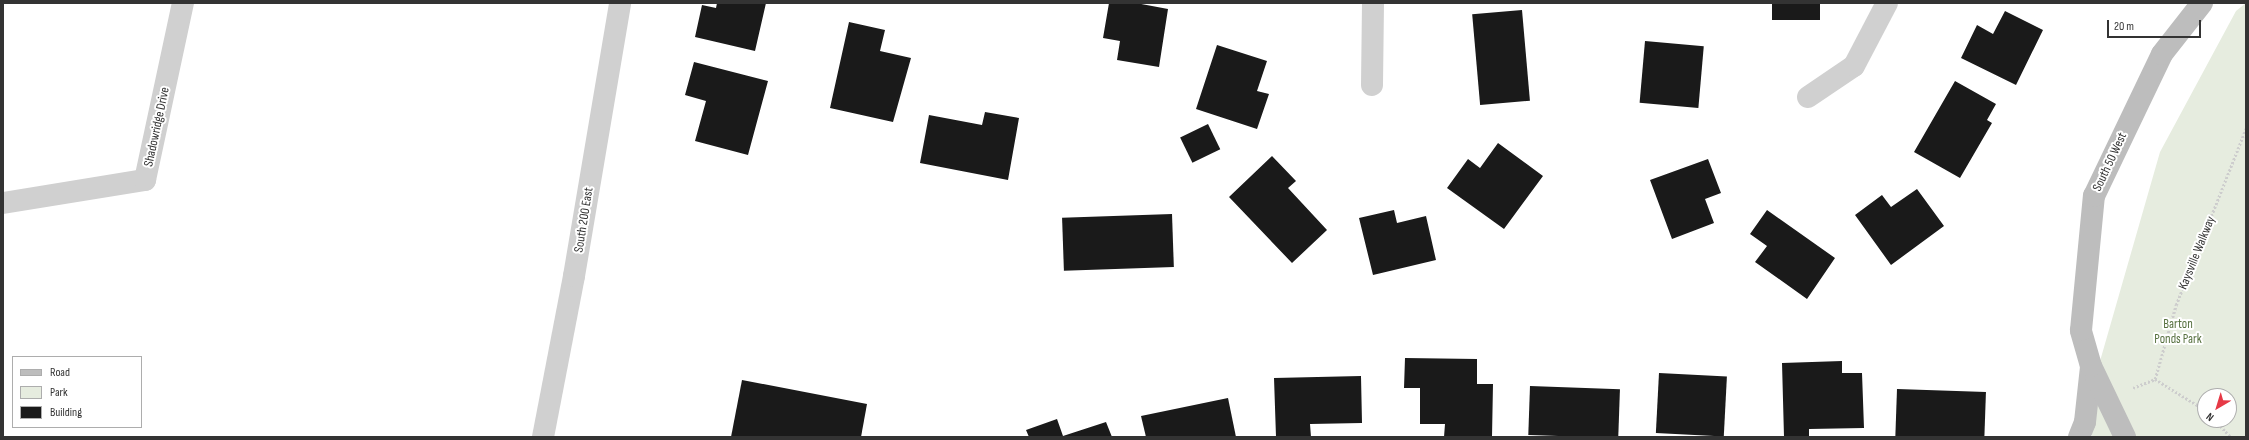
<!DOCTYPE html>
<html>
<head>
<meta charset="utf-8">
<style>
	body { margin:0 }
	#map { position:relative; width:2249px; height:440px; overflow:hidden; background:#fff; font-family:"Sofia Sans Condensed",sans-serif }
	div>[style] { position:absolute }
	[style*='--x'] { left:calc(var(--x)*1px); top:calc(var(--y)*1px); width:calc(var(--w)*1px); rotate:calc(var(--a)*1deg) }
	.green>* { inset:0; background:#e6ecdf }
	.building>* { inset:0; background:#1a1a1a; transform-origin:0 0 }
	.path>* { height:2.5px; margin-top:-1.25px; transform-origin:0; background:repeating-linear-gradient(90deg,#cdcdcd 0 2px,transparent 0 4px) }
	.street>* { height:22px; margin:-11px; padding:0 11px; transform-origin:11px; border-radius:11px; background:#d0d0d0 }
	.secondary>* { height:22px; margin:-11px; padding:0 11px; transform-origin:11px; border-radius:11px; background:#bdbdbd }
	span { translate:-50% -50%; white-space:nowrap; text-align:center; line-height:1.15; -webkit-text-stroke:4px #fff; paint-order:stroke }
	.street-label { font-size:13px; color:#333 }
	.park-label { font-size:13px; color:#56703f }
	.frame { position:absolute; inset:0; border:4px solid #333; pointer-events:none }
	.legend { position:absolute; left:12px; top:356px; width:130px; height:72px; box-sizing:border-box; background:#fff; border:1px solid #adadad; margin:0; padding:5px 7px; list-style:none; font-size:12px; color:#333 }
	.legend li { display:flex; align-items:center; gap:8px; height:20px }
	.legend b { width:20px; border:1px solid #adadad }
	.north { position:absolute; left:2197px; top:388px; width:40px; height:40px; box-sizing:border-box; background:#fff; border:1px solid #adadad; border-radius:50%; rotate:218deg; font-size:11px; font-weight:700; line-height:16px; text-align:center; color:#333 }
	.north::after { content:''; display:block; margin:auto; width:14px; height:18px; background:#e63946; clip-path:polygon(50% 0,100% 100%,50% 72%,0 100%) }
	.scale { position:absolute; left:2107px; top:20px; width:94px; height:18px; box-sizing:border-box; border:2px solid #333; border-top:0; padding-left:5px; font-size:12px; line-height:14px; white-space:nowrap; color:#333; -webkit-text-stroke:3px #fff; paint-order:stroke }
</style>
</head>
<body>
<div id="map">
	<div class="green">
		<div style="clip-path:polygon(evenodd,2246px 3px,2246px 437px,2092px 437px,2092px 389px,2160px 152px,2236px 11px,2246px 3px,2205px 396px,2229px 396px,2229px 420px,2205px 420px,2205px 396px)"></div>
	</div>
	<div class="building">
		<div style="clip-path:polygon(717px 3px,766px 3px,755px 51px,695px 37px,702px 5px,716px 8px)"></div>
		<div style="clip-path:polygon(1109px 3px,1136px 3px,1168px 9px,1159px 67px,1117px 60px,1120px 41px,1103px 38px)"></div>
		<div style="left:1772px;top:3px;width:48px;height:17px"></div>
		<div style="left:1522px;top:10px;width:91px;height:50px;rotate:85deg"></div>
		<div style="clip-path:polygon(2005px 11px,2043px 30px,2016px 85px,1961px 58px,1977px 25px,1993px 34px)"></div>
		<div style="clip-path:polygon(849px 22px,885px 30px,880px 51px,911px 58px,893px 122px,830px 108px)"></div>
		<div style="left:1645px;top:41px;width:59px;height:62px;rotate:5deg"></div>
		<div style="clip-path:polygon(1217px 45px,1267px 61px,1257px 91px,1269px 94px,1257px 129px,1196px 109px)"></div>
		<div style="clip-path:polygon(694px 62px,768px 81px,748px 155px,695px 141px,706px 101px,685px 95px)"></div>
		<div style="clip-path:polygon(1955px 81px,1996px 104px,1987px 120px,1992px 123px,1960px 178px,1914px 152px)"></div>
		<div style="clip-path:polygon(985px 112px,1019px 118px,1008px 180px,920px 163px,929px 115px,982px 125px)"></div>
		<div style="left:1208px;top:124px;width:28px;height:31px;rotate:64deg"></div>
		<div style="clip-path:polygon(1498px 143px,1543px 176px,1504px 229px,1447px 188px,1468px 159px,1480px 168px)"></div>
		<div style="clip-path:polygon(1272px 156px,1296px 181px,1288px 188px,1327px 230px,1292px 263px,1229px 197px)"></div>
		<div style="clip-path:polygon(1708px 159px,1721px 193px,1705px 199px,1714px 223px,1672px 239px,1650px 180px)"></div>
		<div style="clip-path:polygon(1917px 189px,1944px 226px,1891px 265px,1855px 215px,1882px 195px,1891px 207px)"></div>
		<div style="clip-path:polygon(1394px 210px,1397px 223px,1426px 216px,1436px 260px,1373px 275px,1359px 218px)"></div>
		<div style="clip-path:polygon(1767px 210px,1835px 258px,1807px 299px,1755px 262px,1767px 246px,1750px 234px)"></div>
		<div style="left:1172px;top:214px;width:53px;height:110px;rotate:88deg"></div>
		<div style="clip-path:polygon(1405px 358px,1477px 359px,1477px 384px,1493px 384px,1492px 437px,1444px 437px,1445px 424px,1420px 424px,1420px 388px,1404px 388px)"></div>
		<div style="clip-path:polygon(1842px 361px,1842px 373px,1862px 373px,1864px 428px,1809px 429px,1809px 437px,1784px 437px,1782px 363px)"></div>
		<div style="left:1659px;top:373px;width:68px;height:60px;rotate:3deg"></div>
		<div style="clip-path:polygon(1361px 376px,1362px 423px,1310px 424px,1311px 437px,1276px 437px,1274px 378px)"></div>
		<div style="clip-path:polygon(742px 380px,867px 404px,861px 437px,731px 437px)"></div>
		<div style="left:1530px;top:386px;width:90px;height:49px;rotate:2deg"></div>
		<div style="left:1897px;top:389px;width:89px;height:48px;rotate:2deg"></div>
		<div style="clip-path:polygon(1228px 398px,1236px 437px,1146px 437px,1141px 416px)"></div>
		<div style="clip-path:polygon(1057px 419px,1063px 436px,1106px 422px,1112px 437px,1029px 437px,1026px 430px)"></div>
	</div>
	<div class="path">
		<div style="--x:2155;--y:379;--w:77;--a:-74.2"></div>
		<div style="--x:2176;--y:305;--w:190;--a:-68.4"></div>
		<div style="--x:2133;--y:388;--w:24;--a:-22"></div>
		<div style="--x:2155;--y:379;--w:59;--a:31.8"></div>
		<div style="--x:2215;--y:420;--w:23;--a:47"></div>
	</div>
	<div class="street">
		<div style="--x:1372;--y:85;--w:82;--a:-89.3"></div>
		<div style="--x:1808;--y:97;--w:55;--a:-34"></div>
		<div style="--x:1854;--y:66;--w:71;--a:-62.4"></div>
		<div style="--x:3;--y:203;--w:144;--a:-9.2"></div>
		<div style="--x:145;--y:180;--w:181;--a:-77.9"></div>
		<div style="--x:543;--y:437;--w:164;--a:-79.1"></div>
		<div style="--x:574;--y:276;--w:277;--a:-80.4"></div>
	</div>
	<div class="secondary">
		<div style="--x:2079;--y:437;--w:16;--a:-68"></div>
		<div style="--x:2085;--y:422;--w:55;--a:-83.8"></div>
		<div style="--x:2125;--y:437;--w:79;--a:-115.6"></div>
		<div style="--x:2091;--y:366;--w:37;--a:-106"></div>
		<div style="--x:2081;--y:330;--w:135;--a:-84.5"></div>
		<div style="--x:2094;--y:196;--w:157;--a:-64.4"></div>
		<div style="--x:2162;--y:54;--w:65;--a:-51.9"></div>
	</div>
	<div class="street-label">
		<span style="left:157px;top:127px;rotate:-78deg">Shadowridge Drive</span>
		<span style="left:2110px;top:162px;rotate:-65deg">South 50 West</span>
		<span style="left:584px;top:220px;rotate:-81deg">South 200 East</span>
		<span style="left:2197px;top:253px;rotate:-68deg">Kaysville Walkway</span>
	</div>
	<div class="park-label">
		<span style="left:2178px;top:332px">Barton<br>Ponds Park</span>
	</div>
	<div class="frame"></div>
	<ul class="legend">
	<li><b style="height:5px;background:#bdbdbd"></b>Road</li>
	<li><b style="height:11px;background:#e6ecdf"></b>Park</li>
	<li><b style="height:11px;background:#1a1a1a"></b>Building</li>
	</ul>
	<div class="north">N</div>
	<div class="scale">20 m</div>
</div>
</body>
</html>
